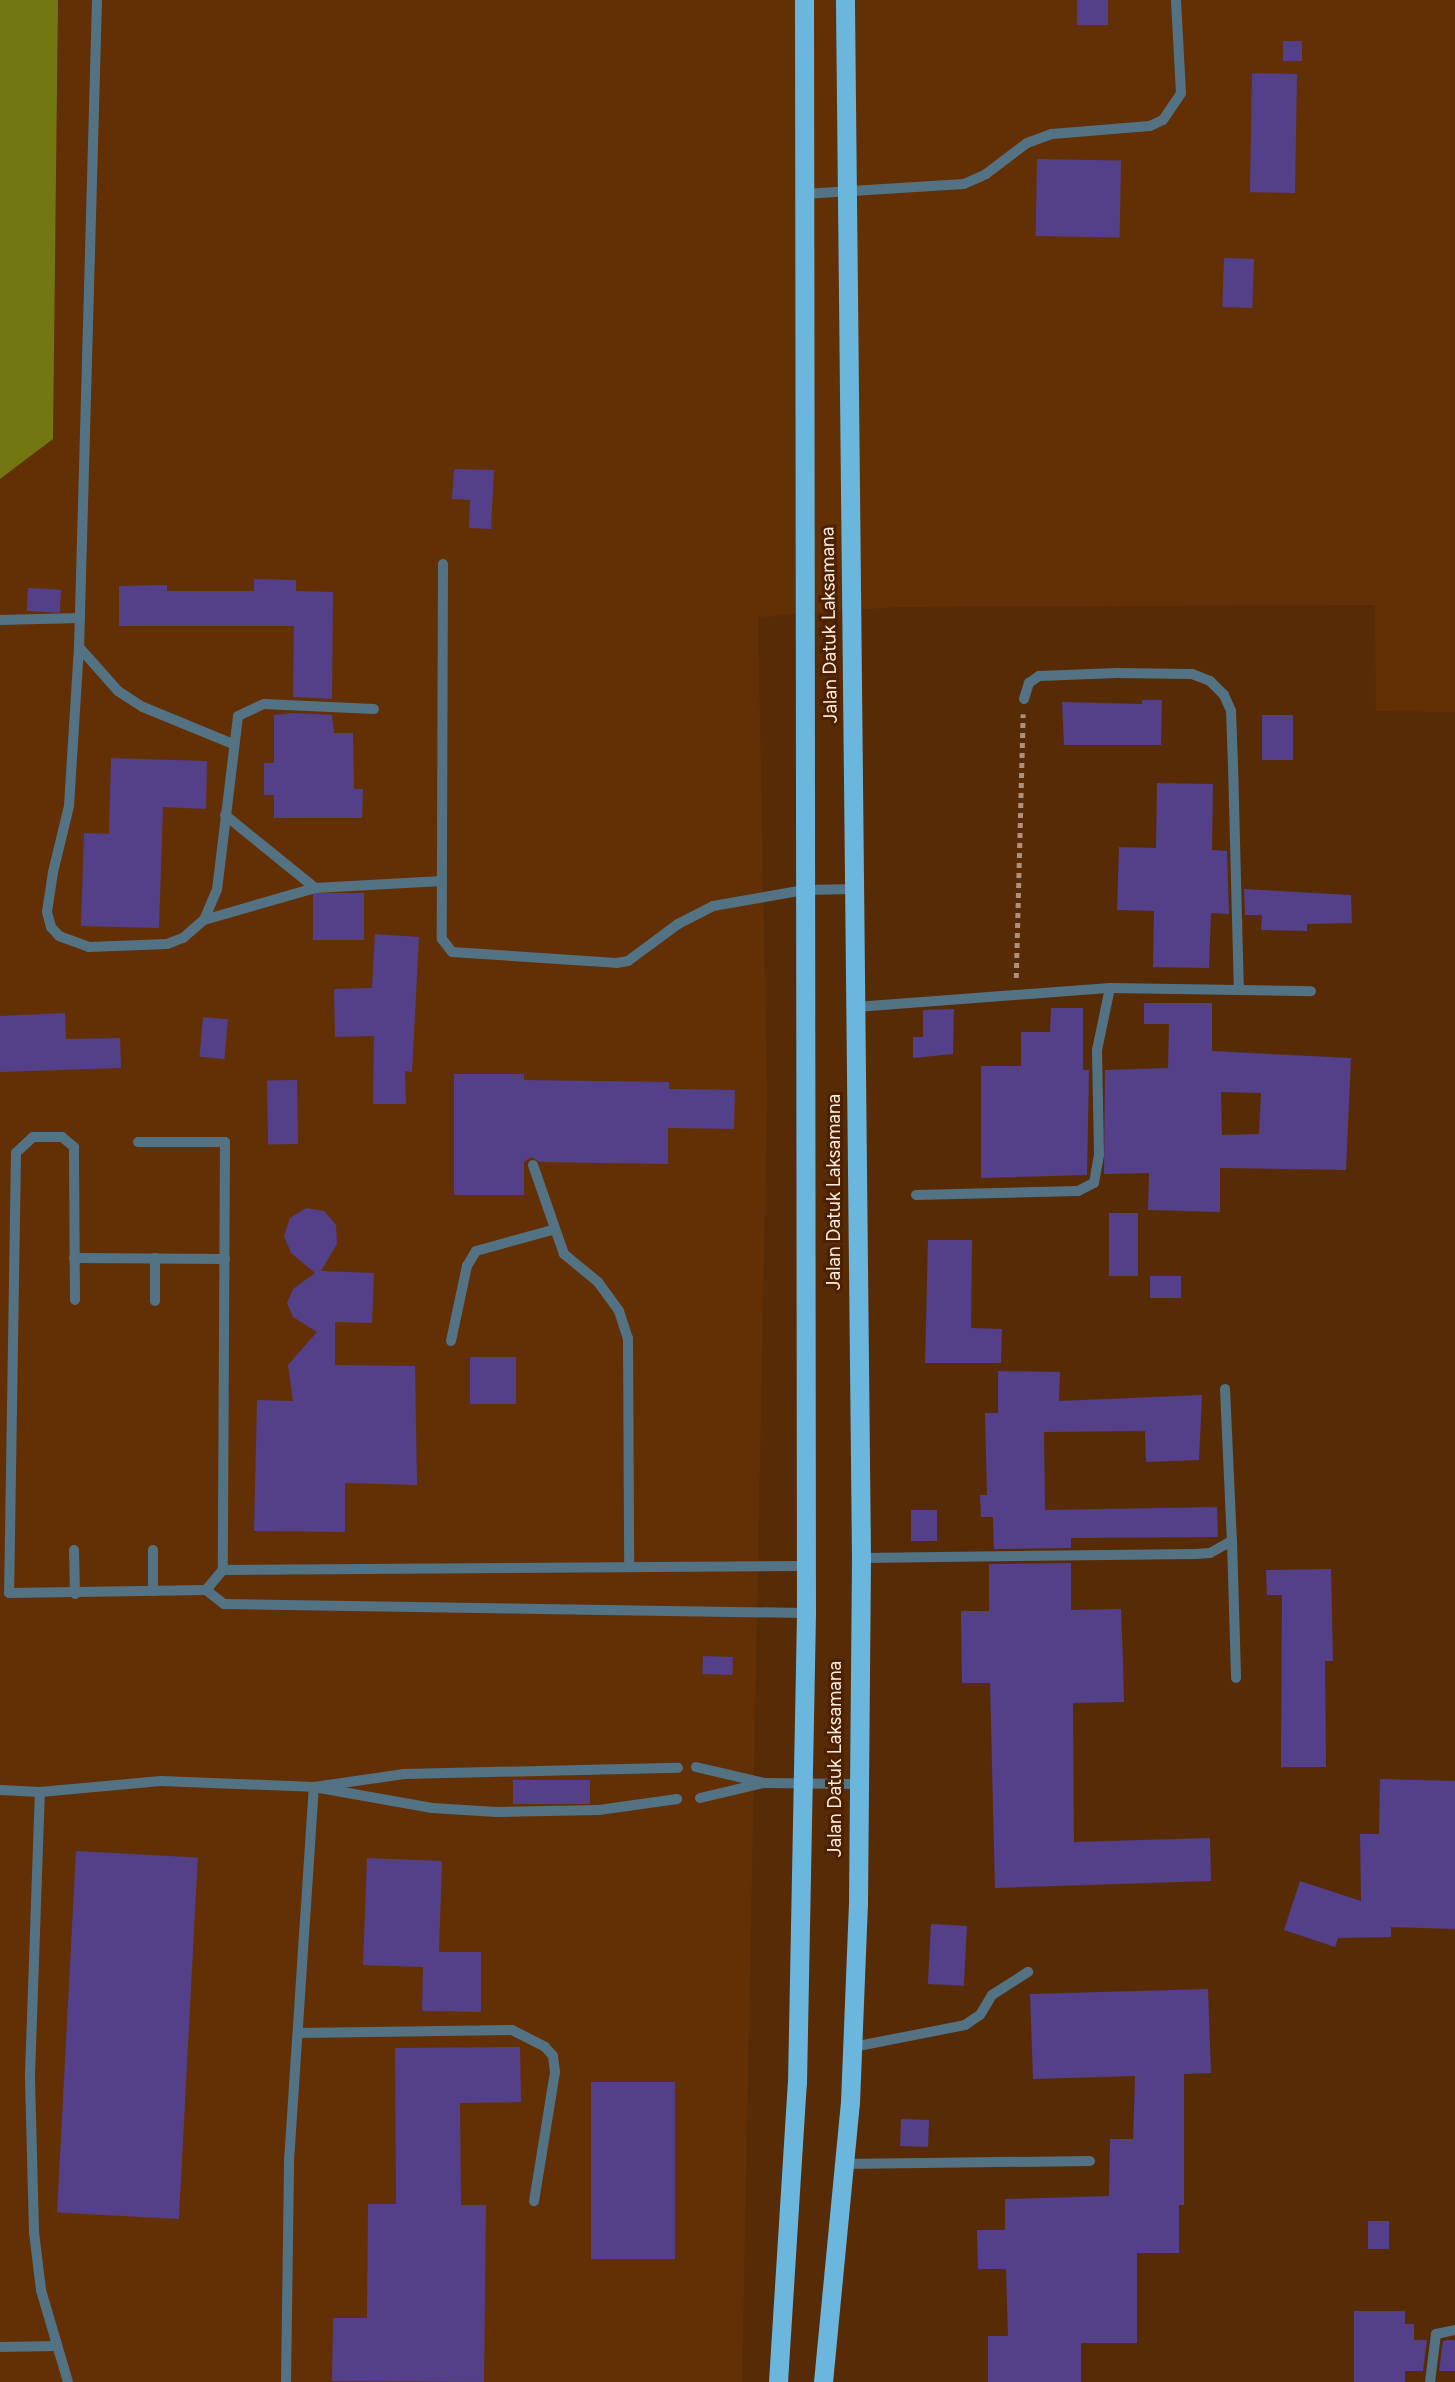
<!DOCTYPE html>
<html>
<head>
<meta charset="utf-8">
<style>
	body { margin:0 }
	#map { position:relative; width:1455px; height:2382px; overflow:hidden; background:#582b07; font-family:Figtree,sans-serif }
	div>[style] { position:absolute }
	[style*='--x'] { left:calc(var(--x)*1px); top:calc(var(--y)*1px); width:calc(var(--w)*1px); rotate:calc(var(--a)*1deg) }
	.built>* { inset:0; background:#633006 }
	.water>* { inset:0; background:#727712 }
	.building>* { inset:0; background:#534088; transform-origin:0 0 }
	.path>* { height:4.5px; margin-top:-2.25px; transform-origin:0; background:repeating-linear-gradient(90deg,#ae917b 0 5px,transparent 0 10px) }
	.service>* { height:10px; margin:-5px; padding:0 5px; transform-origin:5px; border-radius:5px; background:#537384 }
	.trunk>* { height:19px; margin:-9.5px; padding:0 9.5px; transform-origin:9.5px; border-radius:9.5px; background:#6bb6dc }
	span { translate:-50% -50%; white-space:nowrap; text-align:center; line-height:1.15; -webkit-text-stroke:6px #4d2000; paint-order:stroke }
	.street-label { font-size:19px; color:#feefe6 }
</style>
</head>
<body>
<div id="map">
	<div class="built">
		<div style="clip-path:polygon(58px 0,1455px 0,1455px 712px,1376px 711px,1375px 605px,896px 607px,758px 617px,767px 1096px,742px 2382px,0 2382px,0 479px,53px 438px)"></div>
	</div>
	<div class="water">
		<div style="clip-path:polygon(0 0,58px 0,53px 439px,0 479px)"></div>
	</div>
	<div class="building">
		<div style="left:1077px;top:0;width:31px;height:25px"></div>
		<div style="left:1283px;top:41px;width:19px;height:20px"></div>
		<div style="left:1297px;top:74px;width:119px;height:45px;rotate:91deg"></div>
		<div style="left:1037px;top:159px;width:84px;height:77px;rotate:1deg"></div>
		<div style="left:1224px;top:258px;width:30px;height:49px;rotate:2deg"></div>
		<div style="clip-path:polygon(454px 469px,494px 470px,491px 529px,469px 528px,470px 500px,452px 499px)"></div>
		<div style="clip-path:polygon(254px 579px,296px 580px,296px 591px,333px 592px,332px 699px,293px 697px,294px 626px,119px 626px,119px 586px,167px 585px,167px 591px,254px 591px)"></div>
		<div style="left:28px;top:588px;width:33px;height:23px;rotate:3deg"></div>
		<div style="clip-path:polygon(1142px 700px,1162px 700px,1161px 745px,1064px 745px,1062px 702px,1142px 704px)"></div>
		<div style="clip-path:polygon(293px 713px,332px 715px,334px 733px,353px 733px,354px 789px,363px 789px,362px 818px,274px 818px,274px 795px,264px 795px,264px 763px,274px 763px,274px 715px)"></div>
		<div style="left:1262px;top:715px;width:31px;height:45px"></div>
		<div style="clip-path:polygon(111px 758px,207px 761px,206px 809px,163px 807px,159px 928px,81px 926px,84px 833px,109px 834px)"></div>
		<div style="clip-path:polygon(1157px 783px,1213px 784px,1212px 850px,1227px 851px,1229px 914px,1211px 913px,1209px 968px,1153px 967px,1154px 911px,1117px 910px,1119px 847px,1156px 848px)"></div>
		<div style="clip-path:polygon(1244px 889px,1351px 895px,1352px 923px,1307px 924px,1307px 931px,1261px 930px,1262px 915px,1245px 915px)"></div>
		<div style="left:364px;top:893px;width:47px;height:51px;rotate:90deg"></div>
		<div style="clip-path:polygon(375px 934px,419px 937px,412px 1072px,405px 1071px,406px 1104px,373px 1104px,374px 1036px,335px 1037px,334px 989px,372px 988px)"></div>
		<div style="clip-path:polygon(evenodd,1144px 1003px,1212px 1003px,1212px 1051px,1351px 1058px,1346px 1170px,1220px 1168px,1220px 1212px,1148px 1210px,1149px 1173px,1104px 1174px,1105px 1070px,1168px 1068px,1169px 1024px,1144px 1024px,1144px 1003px,1221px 1092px,1261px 1093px,1259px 1134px,1222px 1135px,1221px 1092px)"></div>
		<div style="clip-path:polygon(1051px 1008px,1083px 1008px,1083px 1070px,1089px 1070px,1087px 1175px,981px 1178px,981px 1066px,1021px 1066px,1021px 1032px,1050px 1032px)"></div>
		<div style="clip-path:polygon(954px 1009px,953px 1054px,913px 1058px,913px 1037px,923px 1037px,923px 1010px)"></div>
		<div style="clip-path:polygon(65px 1013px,66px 1039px,120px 1038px,121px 1068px,0 1072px,0 1016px)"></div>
		<div style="left:203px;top:1017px;width:25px;height:40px;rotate:5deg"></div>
		<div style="clip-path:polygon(454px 1074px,524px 1074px,524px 1080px,669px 1082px,669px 1089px,735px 1090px,734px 1129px,668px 1128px,668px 1164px,540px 1162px,531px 1157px,524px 1162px,524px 1195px,454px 1195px)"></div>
		<div style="left:297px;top:1080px;width:64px;height:30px;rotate:89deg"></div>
		<div style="clip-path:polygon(306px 1208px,324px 1211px,336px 1225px,337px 1244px,321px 1271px,374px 1273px,372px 1323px,335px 1322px,335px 1365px,415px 1366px,417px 1485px,345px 1483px,345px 1532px,254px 1531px,257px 1400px,293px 1401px,288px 1365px,317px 1332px,293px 1317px,287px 1303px,293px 1289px,315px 1273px,291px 1253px,284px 1236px,290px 1218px)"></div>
		<div style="left:1109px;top:1213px;width:29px;height:63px"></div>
		<div style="clip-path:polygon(928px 1240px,972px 1240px,971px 1328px,1002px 1329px,1001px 1363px,925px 1363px)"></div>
		<div style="left:1150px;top:1276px;width:31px;height:22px"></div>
		<div style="left:470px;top:1357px;width:46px;height:47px"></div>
		<div style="clip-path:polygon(998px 1371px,1060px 1372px,1059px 1401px,1202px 1395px,1199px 1460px,1146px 1462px,1145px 1431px,1044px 1432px,1045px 1510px,1217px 1507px,1218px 1537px,1071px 1538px,1071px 1548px,994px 1549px,993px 1517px,981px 1517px,980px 1495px,987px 1495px,985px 1413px,998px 1413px)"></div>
		<div style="left:911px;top:1510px;width:26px;height:31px"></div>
		<div style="clip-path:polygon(1071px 1563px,1071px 1610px,1121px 1609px,1123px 1661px,1124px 1702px,1073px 1703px,1074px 1842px,1210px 1838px,1211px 1881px,995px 1888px,990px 1683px,962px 1683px,961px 1611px,989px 1611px,989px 1564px)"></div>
		<div style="clip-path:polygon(1331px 1569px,1333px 1661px,1325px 1661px,1326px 1767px,1281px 1767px,1282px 1595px,1267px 1595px,1266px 1570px)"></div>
		<div style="left:703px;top:1656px;width:30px;height:18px;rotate:2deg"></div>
		<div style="clip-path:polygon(1380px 1779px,1455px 1781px,1455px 1929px,1391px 1927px,1391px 1937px,1338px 1938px,1335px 1947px,1284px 1930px,1300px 1881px,1361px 1901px,1360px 1834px,1379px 1834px)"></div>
		<div style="left:513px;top:1780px;width:77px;height:24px"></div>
		<div style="left:76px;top:1851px;width:122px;height:362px;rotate:3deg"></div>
		<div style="clip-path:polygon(367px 1858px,442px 1861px,439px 1952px,481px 1952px,481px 2012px,422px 2011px,423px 1967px,363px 1965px)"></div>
		<div style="left:931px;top:1924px;width:36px;height:60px;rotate:3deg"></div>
		<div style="clip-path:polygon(1208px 1989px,1211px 2073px,1184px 2074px,1184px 2205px,1179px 2205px,1179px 2253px,1137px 2253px,1137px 2343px,1081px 2343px,1081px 2382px,988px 2382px,988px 2336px,1008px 2336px,1006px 2269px,978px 2269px,977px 2230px,1005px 2230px,1005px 2199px,1109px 2196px,1110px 2139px,1133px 2139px,1135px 2076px,1033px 2079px,1030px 1994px)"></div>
		<div style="clip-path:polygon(520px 2047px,521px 2102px,460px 2103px,461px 2205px,486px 2205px,484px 2382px,332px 2381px,333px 2318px,367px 2318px,368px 2204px,396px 2204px,395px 2048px)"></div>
		<div style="left:591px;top:2082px;width:84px;height:177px"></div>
		<div style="left:901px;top:2119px;width:28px;height:27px;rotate:2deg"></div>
		<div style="left:1368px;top:2221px;width:21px;height:28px"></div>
		<div style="clip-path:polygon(1354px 2311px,1405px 2311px,1405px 2324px,1414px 2324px,1414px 2340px,1427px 2340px,1423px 2371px,1405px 2371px,1405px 2382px,1354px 2382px)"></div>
		<div style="clip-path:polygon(1447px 2340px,1455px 2340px,1455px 2371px,1439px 2371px,1443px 2341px)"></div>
	</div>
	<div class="path">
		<div style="--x:1016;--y:978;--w:264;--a:-88.5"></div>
	</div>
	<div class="service">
		<div style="--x:97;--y:0;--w:647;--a:91.59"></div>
		<div style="--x:79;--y:647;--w:159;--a:93.6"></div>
		<div style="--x:69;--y:806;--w:68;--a:103.6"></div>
		<div style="--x:53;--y:872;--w:40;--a:98.5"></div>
		<div style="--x:47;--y:912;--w:16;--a:75"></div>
		<div style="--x:51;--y:927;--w:12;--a:48"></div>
		<div style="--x:59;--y:936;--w:32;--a:20"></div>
		<div style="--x:89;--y:947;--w:78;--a:-2.2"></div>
		<div style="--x:167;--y:944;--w:17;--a:-21"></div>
		<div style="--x:183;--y:938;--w:28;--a:-41"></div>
		<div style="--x:204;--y:920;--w:33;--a:-67"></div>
		<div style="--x:217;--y:890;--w:175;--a:-83.1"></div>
		<div style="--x:238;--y:716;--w:29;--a:-25"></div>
		<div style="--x:264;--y:704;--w:110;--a:2.6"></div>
		<div style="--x:804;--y:194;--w:160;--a:-3.6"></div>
		<div style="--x:964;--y:184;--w:24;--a:-24"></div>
		<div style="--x:986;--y:174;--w:51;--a:-37.1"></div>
		<div style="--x:1027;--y:143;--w:27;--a:-20"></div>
		<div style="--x:1052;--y:134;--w:98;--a:-4.7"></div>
		<div style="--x:1150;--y:126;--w:14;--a:-25"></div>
		<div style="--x:1163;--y:120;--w:32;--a:-56"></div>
		<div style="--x:1181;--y:93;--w:93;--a:-93.1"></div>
		<div style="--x:443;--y:564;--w:375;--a:90.2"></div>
		<div style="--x:442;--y:939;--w:16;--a:52"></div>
		<div style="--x:452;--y:952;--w:164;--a:3.8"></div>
		<div style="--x:616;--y:963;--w:12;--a:-9"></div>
		<div style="--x:628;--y:961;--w:62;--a:-36.5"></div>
		<div style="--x:678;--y:924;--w:39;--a:-27"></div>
		<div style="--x:713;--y:906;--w:93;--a:-9.9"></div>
		<div style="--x:805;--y:890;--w:50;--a:-1.1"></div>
		<div style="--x:0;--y:620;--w:80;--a:-1.4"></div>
		<div style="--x:79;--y:647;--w:59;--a:48.4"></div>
		<div style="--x:118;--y:691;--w:30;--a:33"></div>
		<div style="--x:143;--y:707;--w:97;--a:22.3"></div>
		<div style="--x:1024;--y:699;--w:17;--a:-73"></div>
		<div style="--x:1029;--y:683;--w:12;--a:-35"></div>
		<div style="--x:1039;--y:676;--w:78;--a:-2.2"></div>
		<div style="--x:1117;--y:673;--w:75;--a:0.8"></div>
		<div style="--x:1192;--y:674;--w:19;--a:21"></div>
		<div style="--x:1210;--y:681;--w:20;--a:45"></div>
		<div style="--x:1224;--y:695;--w:17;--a:66"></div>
		<div style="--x:1231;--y:711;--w:54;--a:87.9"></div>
		<div style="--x:1233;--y:765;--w:223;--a:88.5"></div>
		<div style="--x:225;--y:815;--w:116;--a:39"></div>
		<div style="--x:204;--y:920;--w:116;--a:-16.1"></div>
		<div style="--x:315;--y:888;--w:127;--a:-3.2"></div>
		<div style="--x:856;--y:1007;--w:255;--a:-4.3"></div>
		<div style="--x:1110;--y:988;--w:201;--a:0.9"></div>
		<div style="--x:138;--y:1142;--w:87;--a:0"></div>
		<div style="--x:225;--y:1142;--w:428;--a:90.3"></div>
		<div style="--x:533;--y:1165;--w:94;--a:70.8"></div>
		<div style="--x:564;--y:1254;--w:44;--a:39.5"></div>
		<div style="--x:598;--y:1282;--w:36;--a:54"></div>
		<div style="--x:619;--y:1311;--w:28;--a:72"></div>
		<div style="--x:628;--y:1338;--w:229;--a:89.7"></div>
		<div style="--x:916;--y:1195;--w:162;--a:-1.4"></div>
		<div style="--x:1078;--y:1191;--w:18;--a:-27"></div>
		<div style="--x:1094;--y:1183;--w:28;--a:-80"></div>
		<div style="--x:1099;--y:1155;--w:105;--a:-91.1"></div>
		<div style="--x:1097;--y:1050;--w:63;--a:-78.2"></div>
		<div style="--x:74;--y:1258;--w:151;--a:0.4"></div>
		<div style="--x:75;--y:1300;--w:153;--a:-90.4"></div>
		<div style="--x:74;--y:1147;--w:16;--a:-140"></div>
		<div style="--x:62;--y:1137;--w:29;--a:180"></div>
		<div style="--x:33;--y:1137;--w:23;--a:137"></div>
		<div style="--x:16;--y:1153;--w:440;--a:90.9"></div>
		<div style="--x:9;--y:1593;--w:197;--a:-0.9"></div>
		<div style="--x:206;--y:1590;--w:23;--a:38"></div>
		<div style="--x:224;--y:1604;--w:582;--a:0.89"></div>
		<div style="--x:155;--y:1301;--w:43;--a:-90"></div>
		<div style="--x:451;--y:1341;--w:77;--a:-78"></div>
		<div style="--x:467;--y:1266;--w:17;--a:-59"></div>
		<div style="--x:476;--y:1251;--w:79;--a:-15.4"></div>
		<div style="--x:1225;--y:1389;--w:152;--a:87.4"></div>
		<div style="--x:74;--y:1550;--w:44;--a:88.7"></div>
		<div style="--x:153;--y:1550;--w:41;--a:90"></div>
		<div style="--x:861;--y:1558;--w:334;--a:-0.7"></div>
		<div style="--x:1195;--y:1554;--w:15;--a:-4"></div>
		<div style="--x:1210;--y:1553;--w:25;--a:-29"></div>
		<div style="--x:1232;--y:1541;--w:137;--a:88.3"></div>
		<div style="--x:206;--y:1590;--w:26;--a:-50"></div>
		<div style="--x:223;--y:1570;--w:583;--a:-0.39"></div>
		<div style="--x:696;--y:1767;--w:70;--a:13.2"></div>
		<div style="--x:0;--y:1790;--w:40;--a:2.9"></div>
		<div style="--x:700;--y:1798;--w:66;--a:-13.2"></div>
		<div style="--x:764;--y:1783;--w:92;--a:0.6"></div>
		<div style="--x:299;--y:2033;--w:213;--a:-0.8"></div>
		<div style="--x:512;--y:2030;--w:37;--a:27"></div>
		<div style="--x:545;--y:2047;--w:12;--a:48"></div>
		<div style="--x:553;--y:2056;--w:16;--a:83"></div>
		<div style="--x:555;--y:2072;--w:131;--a:99.2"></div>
		<div style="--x:853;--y:2047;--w:114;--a:-11.1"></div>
		<div style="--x:965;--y:2025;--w:18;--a:-34"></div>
		<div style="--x:980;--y:2015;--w:23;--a:-59"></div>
		<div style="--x:992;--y:1995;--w:43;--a:-32.6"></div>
		<div style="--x:844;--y:2164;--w:246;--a:-0.7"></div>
		<div style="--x:0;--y:2347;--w:56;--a:-1"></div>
		<div style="--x:68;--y:2382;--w:96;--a:-106.4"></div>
		<div style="--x:41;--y:2290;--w:58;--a:-96.9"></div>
		<div style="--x:34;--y:2232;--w:157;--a:-91.5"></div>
		<div style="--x:30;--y:2075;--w:283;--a:-88"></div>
		<div style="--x:40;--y:1792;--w:121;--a:-5.2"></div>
		<div style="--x:161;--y:1781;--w:153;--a:2.2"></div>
		<div style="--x:314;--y:1787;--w:91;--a:-8.2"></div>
		<div style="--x:404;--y:1774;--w:274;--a:-1.3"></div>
		<div style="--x:286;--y:2382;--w:221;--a:-89.2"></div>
		<div style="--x:289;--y:2161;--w:375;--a:-86.2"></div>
		<div style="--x:314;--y:1787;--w:120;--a:10.1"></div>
		<div style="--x:432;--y:1808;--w:65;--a:3.5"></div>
		<div style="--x:497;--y:1812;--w:102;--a:-1.1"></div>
		<div style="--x:599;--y:1810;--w:79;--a:-8"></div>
		<div style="--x:1430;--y:2382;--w:48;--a:-82.9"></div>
		<div style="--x:1436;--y:2334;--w:19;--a:-12"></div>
	</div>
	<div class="trunk">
		<div style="--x:778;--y:2382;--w:300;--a:-86.4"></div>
		<div style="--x:797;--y:2083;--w:470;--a:-88.9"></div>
		<div style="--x:806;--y:1613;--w:1613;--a:-90.07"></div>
		<div style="--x:823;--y:2382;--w:281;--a:-84.5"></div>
		<div style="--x:850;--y:2102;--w:199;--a:-87.7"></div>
		<div style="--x:858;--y:1903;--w:345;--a:-89.5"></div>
		<div style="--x:861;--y:1558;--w:1558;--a:-90.59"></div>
	</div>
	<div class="street-label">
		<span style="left:829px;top:625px;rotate:-91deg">Jalan Datuk Laksamana</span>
		<span style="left:834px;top:1192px;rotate:-90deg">Jalan Datuk Laksamana</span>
		<span style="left:835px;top:1759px;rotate:-90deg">Jalan Datuk Laksamana</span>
	</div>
</div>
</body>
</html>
